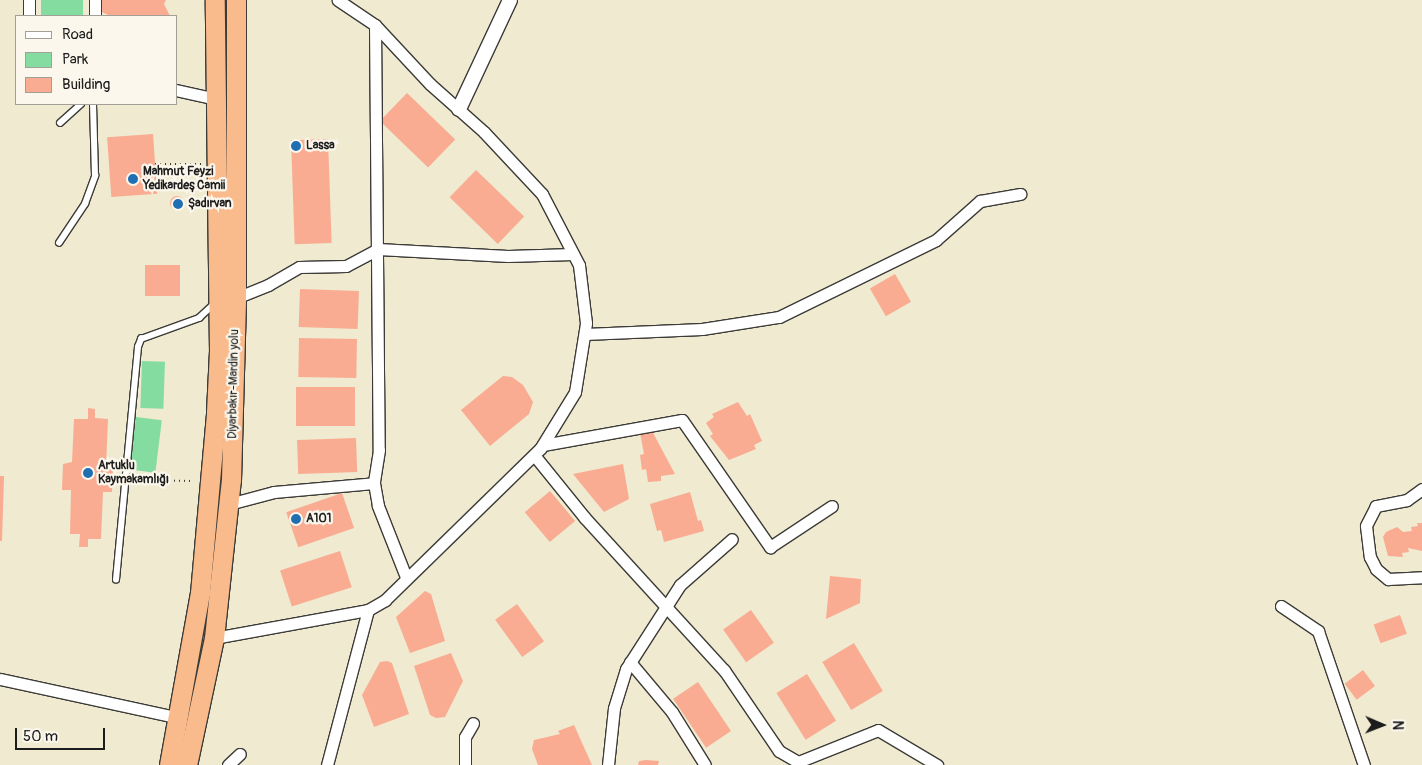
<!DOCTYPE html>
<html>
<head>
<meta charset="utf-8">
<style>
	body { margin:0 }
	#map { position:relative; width:1422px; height:765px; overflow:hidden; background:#efead0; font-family:Pangolin,sans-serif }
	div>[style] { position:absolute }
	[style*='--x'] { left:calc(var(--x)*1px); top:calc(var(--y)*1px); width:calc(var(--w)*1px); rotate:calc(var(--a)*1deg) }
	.green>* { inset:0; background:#84dca1; transform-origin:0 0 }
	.building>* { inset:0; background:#f9ac92; transform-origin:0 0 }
	.round { border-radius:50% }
	.path>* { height:2px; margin-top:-1px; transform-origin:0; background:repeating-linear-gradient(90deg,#3c3b37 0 1px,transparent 0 5px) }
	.roads { filter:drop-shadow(1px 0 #3c3b37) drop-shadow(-1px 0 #3c3b37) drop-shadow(0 1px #3c3b37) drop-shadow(0 -1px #3c3b37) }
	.service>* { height:5.5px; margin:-2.75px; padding:0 2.75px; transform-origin:2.75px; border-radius:2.75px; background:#fff }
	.minor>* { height:11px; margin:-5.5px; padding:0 5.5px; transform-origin:5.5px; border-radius:5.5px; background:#fff }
	.tertiary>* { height:14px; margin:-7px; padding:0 7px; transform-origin:7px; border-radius:7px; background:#fff }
	.trunk>* { height:19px; margin:-9.5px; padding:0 9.5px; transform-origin:9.5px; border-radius:9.5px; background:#fabb8c }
	.dots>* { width:14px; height:14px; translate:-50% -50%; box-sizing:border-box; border:2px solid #fbf7ec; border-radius:50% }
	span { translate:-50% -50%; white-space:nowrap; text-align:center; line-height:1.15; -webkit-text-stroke:4.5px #fbf7ec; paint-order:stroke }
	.poi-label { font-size:12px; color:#1c1c1c; font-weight:700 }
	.left { translate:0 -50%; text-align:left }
	.street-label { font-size:12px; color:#1c1c1c }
	.legend { position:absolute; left:15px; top:15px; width:162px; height:90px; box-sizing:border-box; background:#fbf7ec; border:1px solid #a29f99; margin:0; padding:6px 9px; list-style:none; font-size:15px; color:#1c1c1c }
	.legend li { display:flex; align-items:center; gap:10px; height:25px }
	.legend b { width:25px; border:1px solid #a29f99 }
	.north { position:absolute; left:1357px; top:700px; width:50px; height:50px; -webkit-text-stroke:4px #fbf7ec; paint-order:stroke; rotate:91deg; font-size:14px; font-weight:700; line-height:20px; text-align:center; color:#1c1c1c }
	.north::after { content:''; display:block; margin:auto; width:18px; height:22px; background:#1c1c1c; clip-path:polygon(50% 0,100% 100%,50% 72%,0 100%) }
	.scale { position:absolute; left:15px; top:728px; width:90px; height:22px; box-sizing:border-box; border:2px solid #1c1c1c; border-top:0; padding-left:6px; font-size:15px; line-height:18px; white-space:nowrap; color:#1c1c1c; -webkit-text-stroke:4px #fbf7ec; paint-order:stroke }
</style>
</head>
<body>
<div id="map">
	<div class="green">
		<div style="left:41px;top:0;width:42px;height:16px"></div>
		<div style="left:142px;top:361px;width:23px;height:47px;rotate:2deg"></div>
		<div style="left:136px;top:417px;width:26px;height:53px;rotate:7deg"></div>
	</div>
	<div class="building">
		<div style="clip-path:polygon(102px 0,166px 0,164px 4px,170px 16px,110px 16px,102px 12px)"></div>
		<div style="left:407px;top:93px;width:67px;height:39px;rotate:44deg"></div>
		<div style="left:153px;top:134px;width:60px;height:46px;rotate:86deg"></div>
		<div style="left:328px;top:139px;width:104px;height:37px;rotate:88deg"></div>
		<div style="left:476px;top:170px;width:67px;height:38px;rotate:44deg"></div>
		<div class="round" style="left:170px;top:196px;width:14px;height:14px"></div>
		<div style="left:145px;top:265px;width:35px;height:31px"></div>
		<div style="left:895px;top:274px;width:32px;height:29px;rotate:60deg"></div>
		<div style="left:300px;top:289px;width:59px;height:38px;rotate:2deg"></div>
		<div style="left:299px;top:338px;width:58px;height:39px;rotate:1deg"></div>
		<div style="clip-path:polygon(503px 376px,512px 377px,523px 385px,533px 402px,529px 414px,490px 446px,461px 410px)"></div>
		<div style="left:296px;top:387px;width:59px;height:39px"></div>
		<div style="clip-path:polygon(738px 402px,747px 416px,750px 414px,762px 441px,754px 445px,756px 449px,729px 460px,710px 436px,713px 434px,706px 423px,714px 417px,712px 414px)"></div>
		<div style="clip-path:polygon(88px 408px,95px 409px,95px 418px,108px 419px,106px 466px,113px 466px,112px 492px,103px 492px,101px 539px,88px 539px,88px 547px,79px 547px,80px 534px,70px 534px,71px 490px,62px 490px,63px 464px,72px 462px,74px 419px,88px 419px)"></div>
		<div style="clip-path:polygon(652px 431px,675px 474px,661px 476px,661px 481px,648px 482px,646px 469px,642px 470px,640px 455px,644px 454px,640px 433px)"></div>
		<div style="left:356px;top:438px;width:34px;height:59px;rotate:88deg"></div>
		<div style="clip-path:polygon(623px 464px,629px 499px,604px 512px,573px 474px)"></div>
		<div style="clip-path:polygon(0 476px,4px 476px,2px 541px,0 541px)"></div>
		<div style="left:550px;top:491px;width:39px;height:33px;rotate:50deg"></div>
		<div style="clip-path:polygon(690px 492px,698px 521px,701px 520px,704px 531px,664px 542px,661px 530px,657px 531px,650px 504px)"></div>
		<div style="left:342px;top:493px;width:37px;height:59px;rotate:71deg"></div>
		<div style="clip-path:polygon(1417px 523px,1422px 523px,1422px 551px,1408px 548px,1409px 552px,1402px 553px,1403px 557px,1388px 556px,1383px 537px,1386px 532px,1397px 527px,1403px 532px,1412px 531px,1411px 527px,1418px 526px)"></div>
		<div style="left:340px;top:551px;width:38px;height:63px;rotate:72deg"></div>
		<div style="clip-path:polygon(830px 576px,861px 579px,860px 603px,826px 619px)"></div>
		<div style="clip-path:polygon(425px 591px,431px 594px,445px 641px,410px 653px,396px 617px)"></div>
		<div style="left:517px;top:604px;width:46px;height:27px;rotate:54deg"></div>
		<div style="left:751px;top:610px;width:40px;height:34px;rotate:55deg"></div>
		<div style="left:1400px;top:615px;width:20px;height:28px;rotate:70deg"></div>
		<div style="left:854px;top:643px;width:56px;height:37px;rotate:59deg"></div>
		<div style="clip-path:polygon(451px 653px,463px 681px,445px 717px,436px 718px,430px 715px,414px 666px)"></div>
		<div style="clip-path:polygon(387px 661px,392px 663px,409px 714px,374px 727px,362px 695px,380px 662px)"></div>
		<div style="left:1363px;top:670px;width:20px;height:23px;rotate:53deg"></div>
		<div style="left:807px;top:674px;width:55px;height:36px;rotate:58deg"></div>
		<div style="left:698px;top:682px;width:59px;height:30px;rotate:56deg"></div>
		<div style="clip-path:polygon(574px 725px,592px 765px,538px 765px,532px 749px,534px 740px,560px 734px,558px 731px)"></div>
		<div style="clip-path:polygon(646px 760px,659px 761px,658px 765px,638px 765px,639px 761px)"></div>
	</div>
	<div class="path">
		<div style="--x:155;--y:164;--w:46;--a:0"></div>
		<div style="--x:134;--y:480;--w:60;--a:1"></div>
	</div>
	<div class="roads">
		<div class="service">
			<div style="--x:60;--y:123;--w:28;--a:-42"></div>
			<div style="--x:59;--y:243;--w:47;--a:-56.3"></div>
			<div style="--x:85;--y:204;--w:30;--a:-70"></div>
			<div style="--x:95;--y:176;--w:72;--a:-91.6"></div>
			<div style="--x:116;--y:580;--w:234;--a:-84.6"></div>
			<div style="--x:138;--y:347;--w:9;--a:-69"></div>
			<div style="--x:141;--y:339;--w:62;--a:-19.9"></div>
			<div style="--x:199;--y:318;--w:22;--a:-43"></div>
		</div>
		<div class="minor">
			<div style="--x:29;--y:16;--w:16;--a:-90"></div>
			<div style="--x:95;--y:16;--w:16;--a:-90"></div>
			<div style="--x:375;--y:25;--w:425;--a:89.5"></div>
			<div style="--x:379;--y:450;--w:33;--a:99"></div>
			<div style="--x:374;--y:483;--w:23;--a:80"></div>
			<div style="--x:378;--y:506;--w:76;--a:68.5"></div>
			<div style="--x:176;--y:90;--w:41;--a:12.7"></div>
			<div style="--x:236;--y:298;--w:35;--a:-22"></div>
			<div style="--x:268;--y:285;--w:36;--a:-30"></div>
			<div style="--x:299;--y:267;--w:47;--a:-1.2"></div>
			<div style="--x:346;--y:266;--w:36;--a:-28"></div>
			<div style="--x:378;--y:249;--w:130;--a:3.1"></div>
			<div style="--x:508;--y:256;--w:65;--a:-1.8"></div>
			<div style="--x:585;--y:334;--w:117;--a:-2.4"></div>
			<div style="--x:702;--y:329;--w:78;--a:-8.9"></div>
			<div style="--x:779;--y:317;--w:175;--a:-26.1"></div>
			<div style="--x:936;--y:240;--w:59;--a:-41.6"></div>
			<div style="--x:980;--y:201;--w:41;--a:-9.9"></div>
			<div style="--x:543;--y:445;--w:141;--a:-10.2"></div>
			<div style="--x:682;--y:420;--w:155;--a:55.3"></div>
			<div style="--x:770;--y:547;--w:74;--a:-33.5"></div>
			<div style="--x:534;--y:455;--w:81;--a:51"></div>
			<div style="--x:585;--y:518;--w:206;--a:47.6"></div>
			<div style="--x:724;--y:670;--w:98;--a:55.8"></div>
			<div style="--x:779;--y:751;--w:22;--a:30"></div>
			<div style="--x:798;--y:762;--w:86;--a:-21.8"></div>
			<div style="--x:878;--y:730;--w:69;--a:30.7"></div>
			<div style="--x:1422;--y:489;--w:19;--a:144"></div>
			<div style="--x:1407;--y:500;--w:32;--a:169"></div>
			<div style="--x:1376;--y:506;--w:22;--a:117"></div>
			<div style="--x:1366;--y:526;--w:31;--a:83"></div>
			<div style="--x:1370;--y:557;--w:13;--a:63"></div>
			<div style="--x:1376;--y:569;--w:16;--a:40"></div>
			<div style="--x:1388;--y:579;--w:34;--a:-3"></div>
			<div style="--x:229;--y:504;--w:47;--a:-14.9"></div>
			<div style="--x:274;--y:492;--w:100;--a:-5.1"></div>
			<div style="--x:1281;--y:606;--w:45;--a:34"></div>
			<div style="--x:1318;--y:631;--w:142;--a:71.1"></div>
			<div style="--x:214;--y:638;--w:157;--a:-10.3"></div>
			<div style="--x:368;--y:610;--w:20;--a:-30"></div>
			<div style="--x:385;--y:600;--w:216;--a:-44.3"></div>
			<div style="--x:540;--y:449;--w:67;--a:-58.4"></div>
			<div style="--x:575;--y:392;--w:70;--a:-80.9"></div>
			<div style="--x:586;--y:323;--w:58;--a:-96.9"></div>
			<div style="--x:579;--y:265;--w:80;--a:-117.5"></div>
			<div style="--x:542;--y:194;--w:85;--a:-133.1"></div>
			<div style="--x:484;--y:132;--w:72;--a:-138.4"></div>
			<div style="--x:430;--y:84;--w:81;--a:-133"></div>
			<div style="--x:375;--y:25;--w:45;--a:-146"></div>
			<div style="--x:630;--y:662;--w:65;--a:50"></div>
			<div style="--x:672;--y:712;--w:62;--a:58.1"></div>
			<div style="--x:0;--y:679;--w:184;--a:12.2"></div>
			<div style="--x:228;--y:765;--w:16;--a:-43"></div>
			<div style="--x:327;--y:765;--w:160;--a:-75.2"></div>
			<div style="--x:465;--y:765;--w:28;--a:-90"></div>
			<div style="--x:465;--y:737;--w:16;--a:-60"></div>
			<div style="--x:608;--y:765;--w:57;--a:-84"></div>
			<div style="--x:614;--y:708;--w:41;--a:-72.9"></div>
			<div style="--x:626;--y:669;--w:100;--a:-57.3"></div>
			<div style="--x:680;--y:585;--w:69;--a:-41.5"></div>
		</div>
		<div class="tertiary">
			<div style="--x:459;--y:109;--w:120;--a:-64.9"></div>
		</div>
		<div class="trunk">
			<div style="--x:169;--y:765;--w:175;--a:-79.8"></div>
			<div style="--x:200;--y:593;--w:182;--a:-84.9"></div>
			<div style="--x:216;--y:412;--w:61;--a:-87.2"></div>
			<div style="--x:219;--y:351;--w:351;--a:-90.7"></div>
			<div style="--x:187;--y:765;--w:130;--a:-78"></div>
			<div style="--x:214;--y:638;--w:159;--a:-83.9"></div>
			<div style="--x:231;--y:480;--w:182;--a:-88.4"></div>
			<div style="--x:236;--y:298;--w:298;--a:-90"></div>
		</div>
	</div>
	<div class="dots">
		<div style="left:296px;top:146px;background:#1f6fb2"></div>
		<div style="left:133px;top:179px;background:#1f6fb2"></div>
		<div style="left:178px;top:204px;background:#1f6fb2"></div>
		<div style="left:88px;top:473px;background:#1f6fb2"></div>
		<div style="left:296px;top:519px;background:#1f6fb2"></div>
	</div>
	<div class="poi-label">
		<span class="left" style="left:306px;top:146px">Lassa</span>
		<span class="left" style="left:143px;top:179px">Mahmut Feyzi<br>Yedikardeş Camii</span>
		<span class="left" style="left:188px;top:204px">Şadırvan</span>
		<span class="left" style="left:98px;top:473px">Artuklu<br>Kaymakamlığı</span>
		<span class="left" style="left:306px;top:519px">A101</span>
	</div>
	<div class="street-label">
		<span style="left:234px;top:384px;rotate:-89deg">Diyarbakır-Mardin yolu</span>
	</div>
	<ul class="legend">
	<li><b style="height:6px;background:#fff"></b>Road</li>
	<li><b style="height:14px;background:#84dca1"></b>Park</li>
	<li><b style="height:14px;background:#f9ac92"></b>Building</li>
	</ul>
	<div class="north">N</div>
	<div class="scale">50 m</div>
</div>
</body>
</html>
